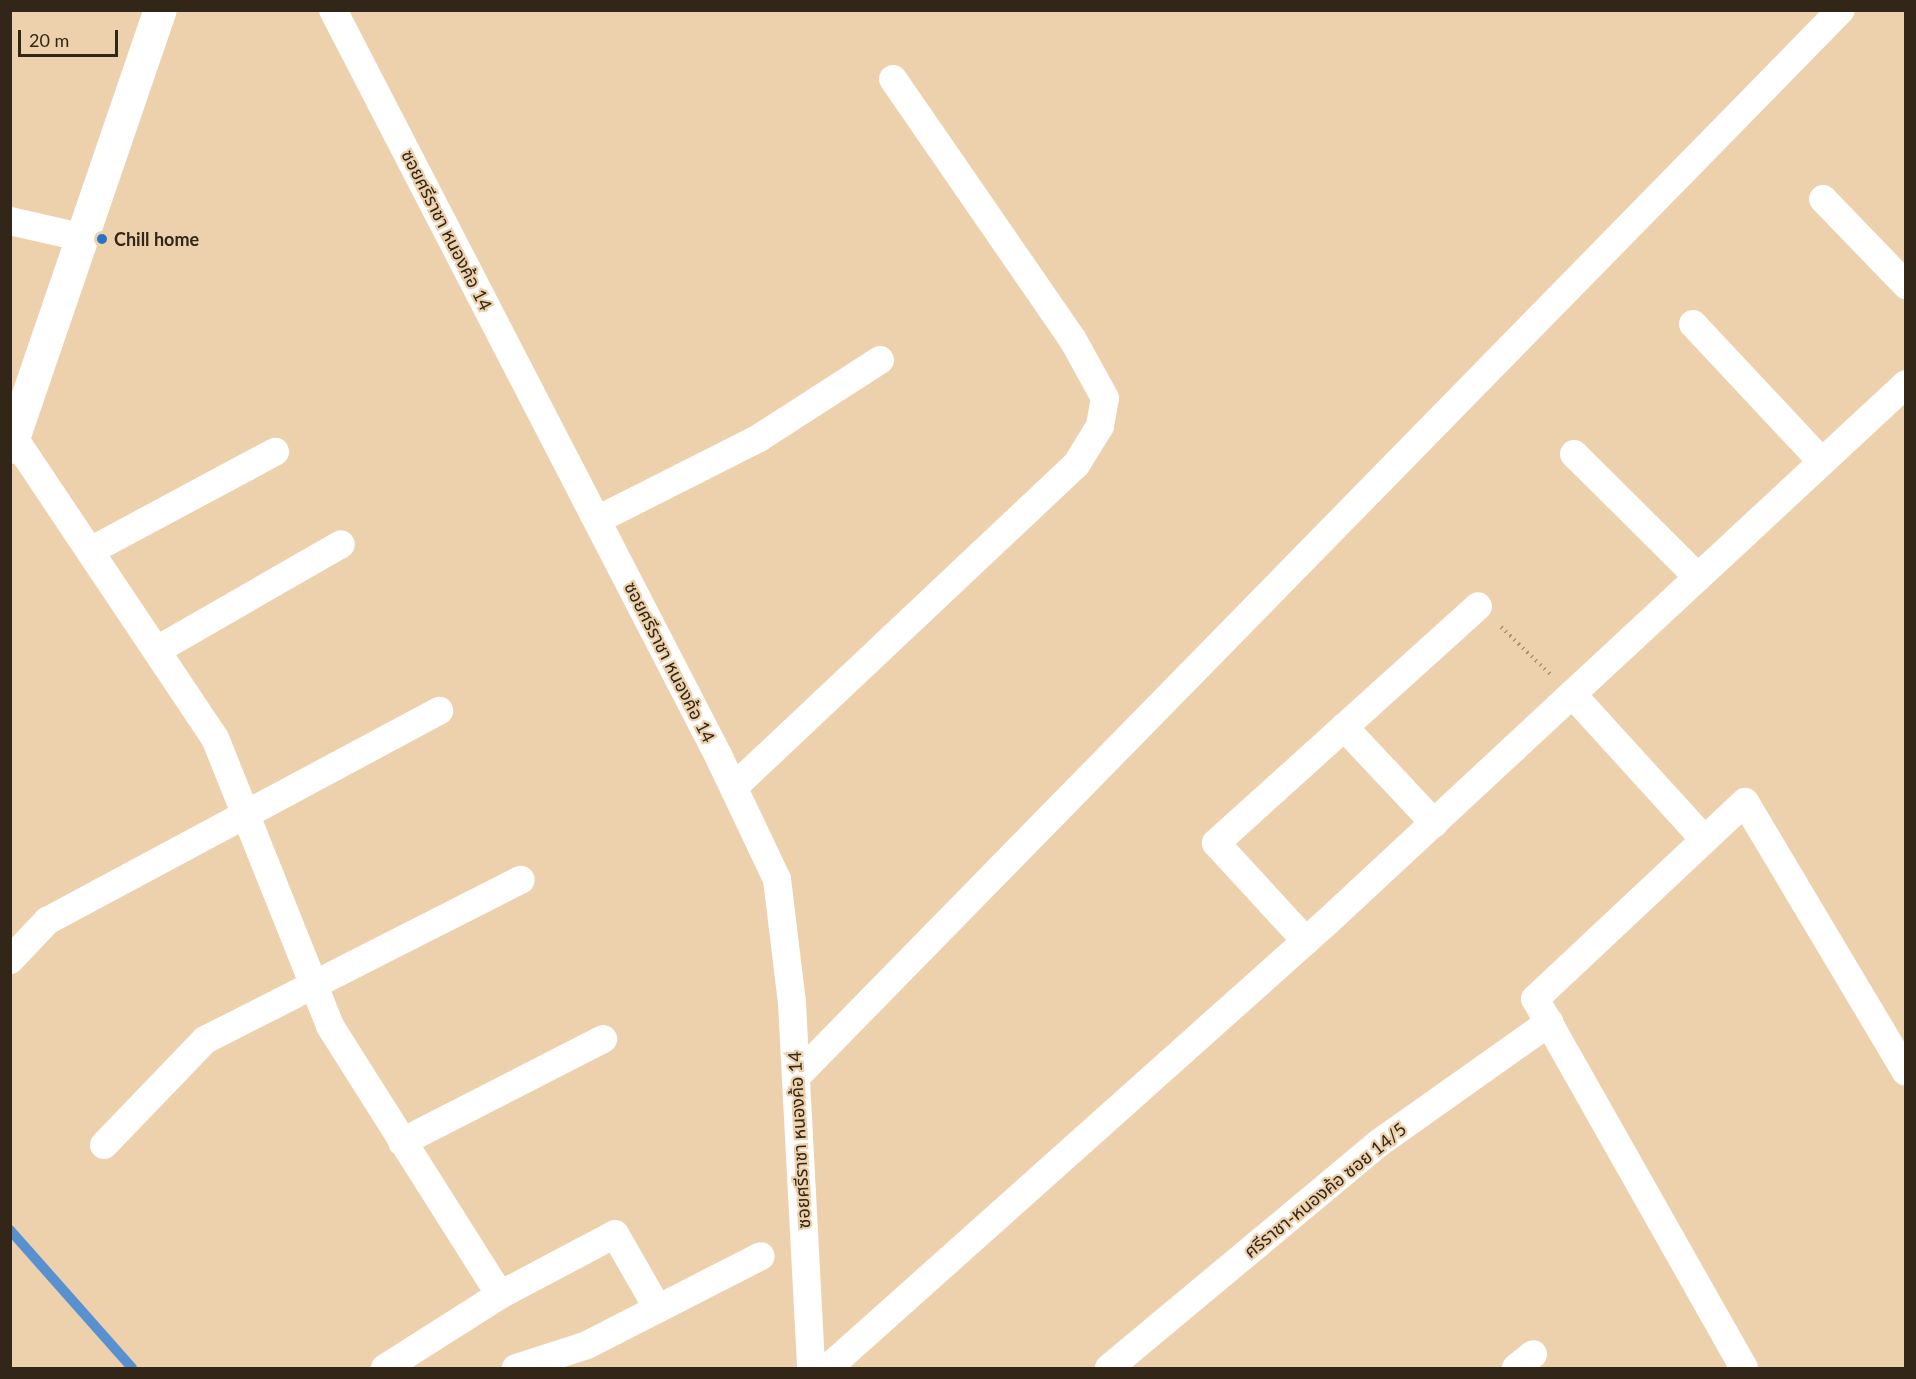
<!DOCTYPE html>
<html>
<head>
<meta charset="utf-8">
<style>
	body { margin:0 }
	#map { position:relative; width:1916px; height:1379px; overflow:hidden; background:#edd0ac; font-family:Lato,"Noto Sans Thai",sans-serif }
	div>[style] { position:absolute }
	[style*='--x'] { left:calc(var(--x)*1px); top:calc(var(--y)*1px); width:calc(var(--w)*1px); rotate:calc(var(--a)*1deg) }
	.stream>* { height:10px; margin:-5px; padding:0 5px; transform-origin:5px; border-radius:5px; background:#5990d0 }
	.path>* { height:4px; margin-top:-2px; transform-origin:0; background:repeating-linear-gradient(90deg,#aa9477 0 1.5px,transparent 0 6px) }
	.minor>* { height:28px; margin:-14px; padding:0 14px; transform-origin:14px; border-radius:14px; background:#fff }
	.secondary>* { height:33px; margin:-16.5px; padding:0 16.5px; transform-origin:16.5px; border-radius:16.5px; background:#fff }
	.dots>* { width:16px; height:16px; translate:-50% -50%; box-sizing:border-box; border:3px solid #edd0ac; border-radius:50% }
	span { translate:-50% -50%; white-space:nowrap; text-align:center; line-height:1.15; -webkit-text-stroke:4.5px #edd0ac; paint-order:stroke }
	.street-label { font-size:18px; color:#312618 }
	.poi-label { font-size:18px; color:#312618; font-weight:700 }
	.left { translate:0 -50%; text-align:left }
	.frame { position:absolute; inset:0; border:12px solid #312618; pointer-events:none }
	.scale { position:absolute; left:18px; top:30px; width:100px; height:27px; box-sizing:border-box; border:3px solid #312618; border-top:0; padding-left:8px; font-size:18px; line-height:21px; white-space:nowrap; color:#312618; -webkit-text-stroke:4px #edd0ac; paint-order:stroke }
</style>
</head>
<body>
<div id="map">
	<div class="stream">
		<div style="--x:10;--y:1230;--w:184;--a:48.5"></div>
	</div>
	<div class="path">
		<div style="--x:1501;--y:627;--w:68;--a:43.8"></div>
	</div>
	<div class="minor">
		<div style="--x:333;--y:10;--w:839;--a:62.67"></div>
		<div style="--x:718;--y:755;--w:137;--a:64.6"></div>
		<div style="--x:777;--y:879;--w:125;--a:83.1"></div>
		<div style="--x:792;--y:1003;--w:365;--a:87"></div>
		<div style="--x:1823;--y:199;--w:120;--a:46"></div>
		<div style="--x:10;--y:221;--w:77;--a:12.8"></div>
		<div style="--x:1693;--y:324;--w:189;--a:46.9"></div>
		<div style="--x:14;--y:438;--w:361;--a:56.2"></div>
		<div style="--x:215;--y:738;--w:310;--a:68.2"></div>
		<div style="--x:330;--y:1026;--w:318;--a:57.7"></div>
		<div style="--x:1574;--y:454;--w:175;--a:44.8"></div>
		<div style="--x:597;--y:520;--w:182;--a:-26.8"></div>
		<div style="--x:759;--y:438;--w:144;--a:-32.8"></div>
		<div style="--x:90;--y:551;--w:210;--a:-28.2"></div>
		<div style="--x:157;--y:650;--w:212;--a:-29.9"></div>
		<div style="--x:1572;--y:694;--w:195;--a:47.7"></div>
		<div style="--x:1344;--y:727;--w:132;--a:46.8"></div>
		<div style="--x:734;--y:787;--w:470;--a:-43.3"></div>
		<div style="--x:1076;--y:465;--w:46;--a:-58.4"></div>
		<div style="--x:1100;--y:426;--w:28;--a:-80"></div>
		<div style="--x:1105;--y:398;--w:66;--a:-118.9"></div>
		<div style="--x:1073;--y:340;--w:317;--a:-124.6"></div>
		<div style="--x:1306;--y:941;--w:133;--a:-132.6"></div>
		<div style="--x:1216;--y:843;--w:353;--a:-42.1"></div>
		<div style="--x:10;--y:960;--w:54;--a:-46.5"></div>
		<div style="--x:47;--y:921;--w:445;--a:-28.2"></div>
		<div style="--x:796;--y:1077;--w:1493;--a:-45.6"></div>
		<div style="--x:402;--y:1142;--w:226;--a:-27.1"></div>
		<div style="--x:104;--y:1145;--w:146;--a:-46.1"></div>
		<div style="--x:205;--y:1040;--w:354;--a:-26.9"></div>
		<div style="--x:385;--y:1368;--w:136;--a:-32.4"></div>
		<div style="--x:500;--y:1295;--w:130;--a:-27.9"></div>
		<div style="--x:615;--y:1234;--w:86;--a:60.2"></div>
		<div style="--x:516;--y:1368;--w:75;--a:-17.9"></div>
		<div style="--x:587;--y:1345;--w:195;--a:-27.1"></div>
		<div style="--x:828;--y:1368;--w:669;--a:-41.79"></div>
		<div style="--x:1327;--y:922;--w:790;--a:-42.9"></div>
		<div style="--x:1109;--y:1368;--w:351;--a:-39.8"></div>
		<div style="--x:1379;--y:1143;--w:209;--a:-35.3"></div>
		<div style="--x:1516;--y:1368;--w:22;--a:-39"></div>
		<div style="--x:1744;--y:1368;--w:424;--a:-119.5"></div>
		<div style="--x:1535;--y:999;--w:288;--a:-43.2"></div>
		<div style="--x:1745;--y:802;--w:314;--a:59.2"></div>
	</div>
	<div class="secondary">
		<div style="--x:10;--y:447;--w:462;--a:-71.1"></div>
	</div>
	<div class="dots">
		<div style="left:102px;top:239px;background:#2774c4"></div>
	</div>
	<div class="street-label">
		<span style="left:447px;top:230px;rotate:63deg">ซอยศรีราชา หนองค้อ 14</span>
		<span style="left:670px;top:662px;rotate:63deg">ซอยศรีราชา หนองค้อ 14</span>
		<span style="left:799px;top:1140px;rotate:-93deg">ซอยศรีราชา หนองค้อ 14</span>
		<span style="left:1325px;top:1190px;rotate:-39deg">ศรีราชา-หนองค้อ ซอย 14/5</span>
	</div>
	<div class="poi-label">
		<span class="left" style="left:114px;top:239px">Chill home</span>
	</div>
	<div class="frame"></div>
	<div class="scale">20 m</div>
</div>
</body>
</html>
